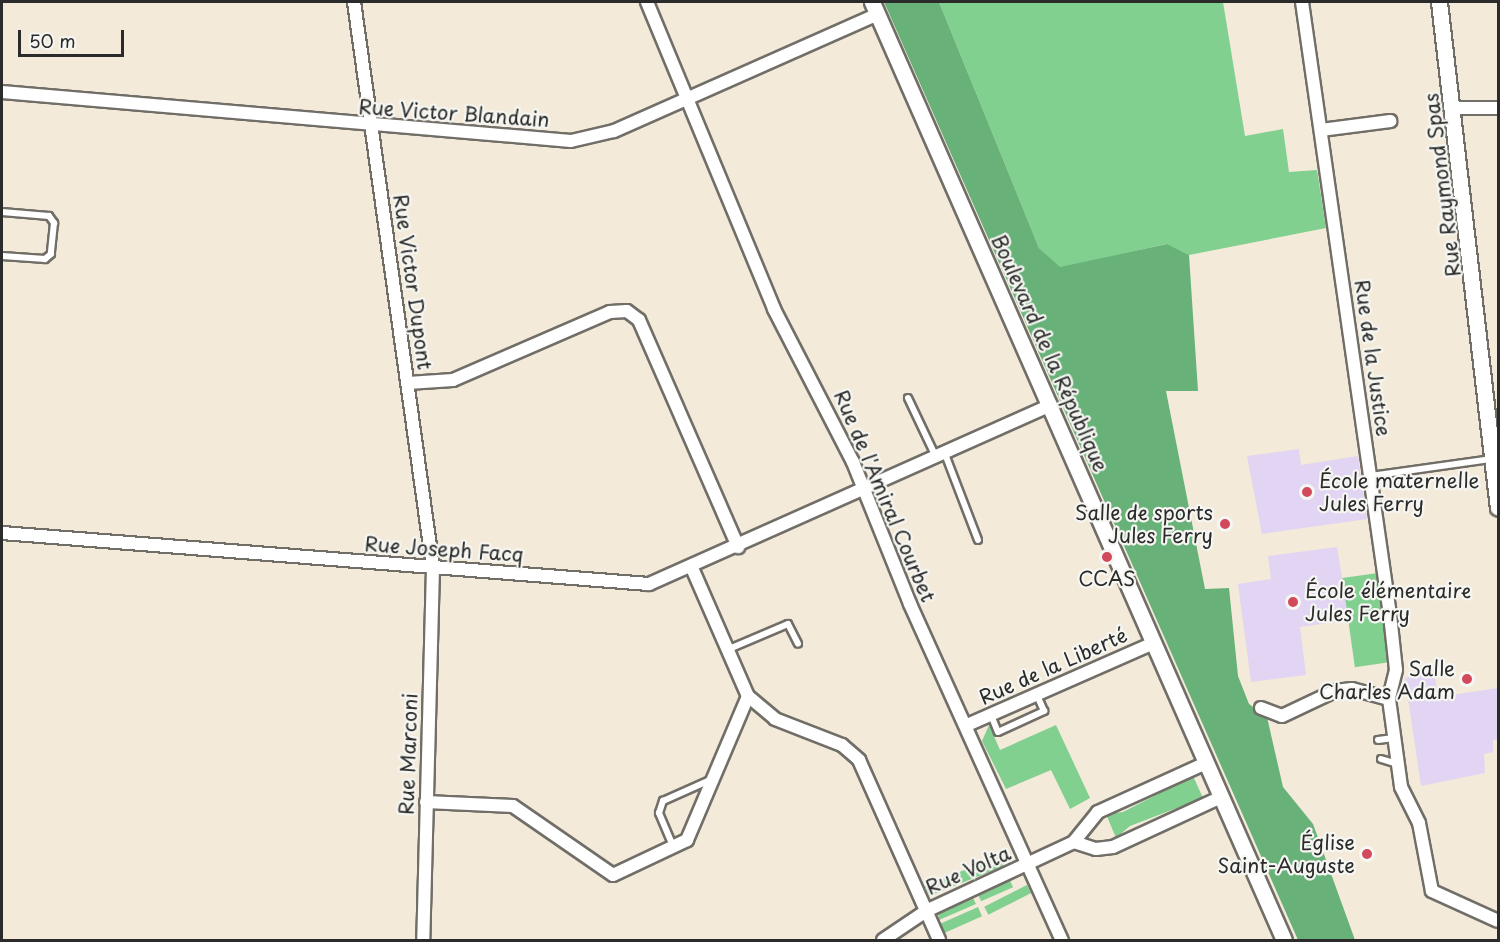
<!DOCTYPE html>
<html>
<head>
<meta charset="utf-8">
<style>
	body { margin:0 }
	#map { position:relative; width:1500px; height:942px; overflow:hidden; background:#f3eada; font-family:"Playpen Sans",sans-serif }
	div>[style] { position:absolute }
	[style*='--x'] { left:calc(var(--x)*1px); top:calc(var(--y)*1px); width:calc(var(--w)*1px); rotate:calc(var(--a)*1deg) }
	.built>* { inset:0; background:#e2d4f3 }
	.green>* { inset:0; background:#81d08f; transform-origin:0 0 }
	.forest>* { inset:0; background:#68b27a }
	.roads { filter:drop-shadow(2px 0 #716e68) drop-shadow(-2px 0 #716e68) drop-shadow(0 2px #716e68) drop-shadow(0 -2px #716e68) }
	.service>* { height:6px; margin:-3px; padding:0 3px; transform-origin:3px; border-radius:3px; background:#fff }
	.minor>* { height:12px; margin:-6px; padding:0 6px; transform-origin:6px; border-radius:6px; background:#fff }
	.tertiary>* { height:15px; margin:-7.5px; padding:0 7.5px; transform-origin:7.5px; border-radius:7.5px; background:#fff }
	.dots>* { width:16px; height:16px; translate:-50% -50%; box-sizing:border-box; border:3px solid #f6f6f2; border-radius:50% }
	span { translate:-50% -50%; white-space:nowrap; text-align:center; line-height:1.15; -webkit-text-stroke:4.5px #f6f6f2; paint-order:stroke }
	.street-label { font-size:20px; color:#2b2b2b }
	.poi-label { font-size:20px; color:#2b2b2b }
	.left { translate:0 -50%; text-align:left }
	.right { translate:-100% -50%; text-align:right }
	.frame { position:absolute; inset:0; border:3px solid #2b2b2b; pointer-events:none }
	.scale { position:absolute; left:18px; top:30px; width:106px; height:27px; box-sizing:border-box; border:3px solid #2b2b2b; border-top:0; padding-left:8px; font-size:18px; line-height:21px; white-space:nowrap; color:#2b2b2b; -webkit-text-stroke:4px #f6f6f2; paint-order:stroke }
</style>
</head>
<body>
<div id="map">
	<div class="built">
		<div style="clip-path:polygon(1299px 449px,1301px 465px,1358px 456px,1367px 519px,1262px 534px,1247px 456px)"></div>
		<div style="clip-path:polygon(1337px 547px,1349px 620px,1300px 627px,1306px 675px,1251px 682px,1238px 584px,1271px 579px,1268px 556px)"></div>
		<div style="clip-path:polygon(1434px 670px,1438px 697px,1498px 688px,1498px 739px,1493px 740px,1493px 752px,1484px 754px,1485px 773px,1421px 786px,1405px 678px)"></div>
	</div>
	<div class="green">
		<div style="clip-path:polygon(939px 2px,1223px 2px,1245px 136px,1283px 129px,1289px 172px,1317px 170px,1326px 228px,1189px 255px,1166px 244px,1060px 268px,1039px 248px)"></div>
		<div style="left:1378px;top:573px;width:90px;height:36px;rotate:82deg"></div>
		<div style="clip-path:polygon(989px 725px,1000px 750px,1056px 725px,1090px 798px,1070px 809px,1051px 770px,1006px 789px,982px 741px)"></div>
		<div style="clip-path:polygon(1193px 776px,1203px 798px,1130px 826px,1116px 838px,1106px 814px,1123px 812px)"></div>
		<div style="left:999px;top:856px;width:11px;height:82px;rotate:68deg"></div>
		<div style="left:1009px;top:878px;width:10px;height:35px;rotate:66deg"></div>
		<div style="left:1027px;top:885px;width:9px;height:48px;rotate:63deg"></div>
		<div style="clip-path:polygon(971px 894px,976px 904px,939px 920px,938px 912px)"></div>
		<div style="left:978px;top:907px;width:10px;height:42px;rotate:66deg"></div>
	</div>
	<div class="forest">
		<div style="clip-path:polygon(884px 2px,939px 2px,1039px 248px,1060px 267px,1167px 244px,1189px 255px,1198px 391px,1166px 391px,1205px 589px,1229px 588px,1238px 676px,1249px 704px,1267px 717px,1283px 787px,1313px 824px,1355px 940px,1298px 940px)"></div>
	</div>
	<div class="roads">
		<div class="service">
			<div style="--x:2;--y:212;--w:47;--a:4.9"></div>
			<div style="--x:49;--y:216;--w:9;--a:54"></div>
			<div style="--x:54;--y:223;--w:31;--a:96"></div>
			<div style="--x:51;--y:254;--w:8;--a:140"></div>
			<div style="--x:45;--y:259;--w:43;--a:-176"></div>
			<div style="--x:908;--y:398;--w:65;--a:64.6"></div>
			<div style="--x:945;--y:454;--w:92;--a:69"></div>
			<div style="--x:1370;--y:476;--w:122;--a:-8"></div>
			<div style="--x:729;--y:649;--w:64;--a:-23"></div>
			<div style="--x:788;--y:624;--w:22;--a:63"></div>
			<div style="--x:991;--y:715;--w:18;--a:68"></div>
			<div style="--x:998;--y:732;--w:51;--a:-24.5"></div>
			<div style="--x:1044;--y:711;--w:17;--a:-114"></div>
			<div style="--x:1378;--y:740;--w:16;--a:-7"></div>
			<div style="--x:1381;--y:759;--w:17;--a:17"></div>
			<div style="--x:673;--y:846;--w:36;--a:-113"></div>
			<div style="--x:659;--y:813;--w:13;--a:-72"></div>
			<div style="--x:663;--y:801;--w:51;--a:-24.1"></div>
		</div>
		<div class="minor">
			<div style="--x:354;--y:2;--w:571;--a:82.05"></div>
			<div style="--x:433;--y:568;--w:372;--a:91.5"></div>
			<div style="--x:647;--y:2;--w:332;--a:67.5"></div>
			<div style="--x:774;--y:309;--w:172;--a:62.7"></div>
			<div style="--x:853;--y:462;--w:153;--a:68.1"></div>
			<div style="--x:910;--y:604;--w:369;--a:65.7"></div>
			<div style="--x:1302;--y:2;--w:619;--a:81.83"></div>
			<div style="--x:1390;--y:615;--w:55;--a:83.8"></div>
			<div style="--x:1396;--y:670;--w:30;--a:104"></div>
			<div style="--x:1389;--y:699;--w:89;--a:82.2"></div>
			<div style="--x:1401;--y:787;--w:40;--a:63.4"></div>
			<div style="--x:1419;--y:823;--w:69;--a:79.2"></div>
			<div style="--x:1432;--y:891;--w:72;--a:24.4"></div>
			<div style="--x:2;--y:92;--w:571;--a:4.92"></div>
			<div style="--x:571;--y:141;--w:44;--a:-13.1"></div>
			<div style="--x:614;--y:131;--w:289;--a:-23.9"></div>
			<div style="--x:1455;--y:108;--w:43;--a:0"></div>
			<div style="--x:1321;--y:130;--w:70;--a:-7.4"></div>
			<div style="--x:408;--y:383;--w:45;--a:-3.8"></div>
			<div style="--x:453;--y:380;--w:171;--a:-23.4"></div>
			<div style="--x:610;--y:312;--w:17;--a:-3"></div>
			<div style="--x:627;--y:311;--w:15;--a:37"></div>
			<div style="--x:639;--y:320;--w:248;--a:66.4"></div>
			<div style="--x:2;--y:533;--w:649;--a:4.51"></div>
			<div style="--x:649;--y:584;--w:440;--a:-24"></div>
			<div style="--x:692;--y:568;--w:140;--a:66.4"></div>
			<div style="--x:748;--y:696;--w:35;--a:40"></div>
			<div style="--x:775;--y:719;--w:72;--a:21.2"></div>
			<div style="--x:842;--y:745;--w:23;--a:41"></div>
			<div style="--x:859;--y:760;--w:197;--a:66"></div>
			<div style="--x:1261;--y:708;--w:22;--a:21"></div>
			<div style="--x:1282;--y:716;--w:59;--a:-25.3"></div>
			<div style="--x:1335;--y:691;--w:17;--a:-7"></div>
			<div style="--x:1352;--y:689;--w:38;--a:15"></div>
			<div style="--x:967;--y:725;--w:204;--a:-23.7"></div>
			<div style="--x:1206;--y:763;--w:119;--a:155.6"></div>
			<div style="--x:1098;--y:812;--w:38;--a:129"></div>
			<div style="--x:1074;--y:842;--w:23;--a:18"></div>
			<div style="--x:1096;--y:849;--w:17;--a:-7"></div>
			<div style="--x:1113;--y:847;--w:119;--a:-24.8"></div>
			<div style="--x:426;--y:802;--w:87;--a:2.6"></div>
			<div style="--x:513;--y:806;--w:121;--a:34.6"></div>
			<div style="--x:613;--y:875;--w:82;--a:-25.3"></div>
			<div style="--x:687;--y:840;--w:156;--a:-67"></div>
			<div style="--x:883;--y:940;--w:52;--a:-34"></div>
			<div style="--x:926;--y:911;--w:163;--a:-25"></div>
		</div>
		<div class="tertiary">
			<div style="--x:872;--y:2;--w:1024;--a:66.29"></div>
			<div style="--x:1439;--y:2;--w:509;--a:83.35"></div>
		</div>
	</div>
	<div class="dots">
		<div style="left:1307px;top:492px;background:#d1495b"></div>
		<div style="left:1225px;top:524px;background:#d1495b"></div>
		<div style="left:1107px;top:557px;background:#d1495b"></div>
		<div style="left:1293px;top:602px;background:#d1495b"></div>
		<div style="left:1467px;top:679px;background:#d1495b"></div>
		<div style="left:1367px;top:854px;background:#d1495b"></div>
	</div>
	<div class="street-label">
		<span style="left:454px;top:113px;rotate:4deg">Rue Victor Blandain</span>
		<span style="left:1442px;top:185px;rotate:-97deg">Rue Raymond Spas</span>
		<span style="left:413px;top:282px;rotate:82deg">Rue Victor Dupont</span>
		<span style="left:1050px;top:353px;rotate:66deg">Boulevard de la République</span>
		<span style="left:1373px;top:358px;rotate:82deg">Rue de la Justice</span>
		<span style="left:885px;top:496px;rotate:67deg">Rue de l'Amiral Courbet</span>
		<span style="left:444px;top:549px;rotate:4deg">Rue Joseph Facq</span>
		<span style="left:1053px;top:666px;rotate:-24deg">Rue de la Liberté</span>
		<span style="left:408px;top:754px;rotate:-88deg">Rue Marconi</span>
		<span style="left:968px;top:870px;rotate:-24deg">Rue Volta</span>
	</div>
	<div class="poi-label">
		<span class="left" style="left:1319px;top:492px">École maternelle<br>Jules Ferry</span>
		<span class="right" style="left:1213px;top:524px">Salle de sports<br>Jules Ferry</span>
		<span style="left:1107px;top:578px">CCAS</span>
		<span class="left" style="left:1305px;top:602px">École élémentaire<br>Jules Ferry</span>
		<span class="right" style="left:1455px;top:680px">Salle<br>Charles Adam</span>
		<span class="right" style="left:1355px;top:854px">Église<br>Saint-Auguste</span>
	</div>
	<div class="frame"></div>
	<div class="scale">50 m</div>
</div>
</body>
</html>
